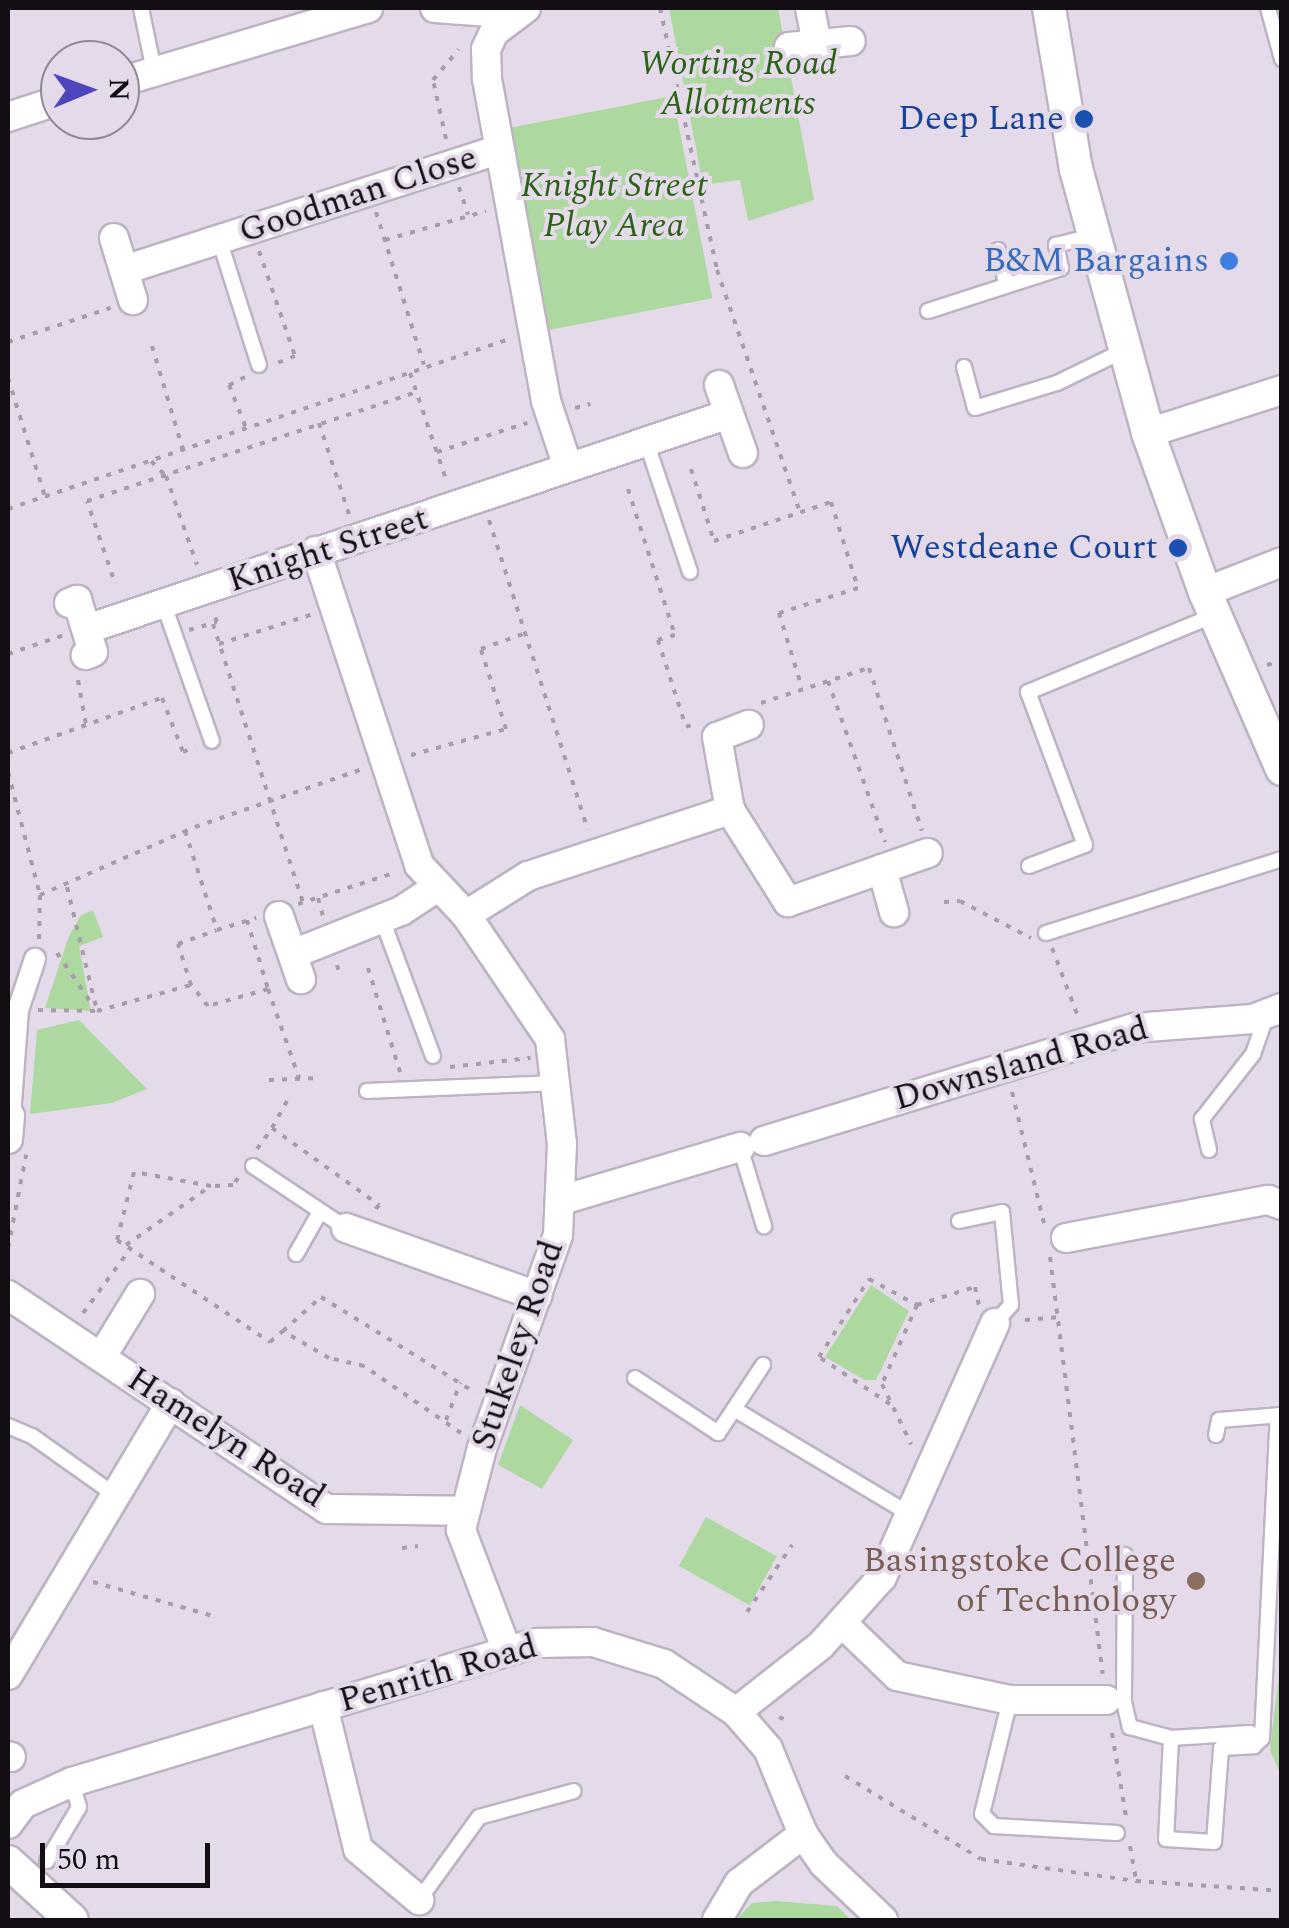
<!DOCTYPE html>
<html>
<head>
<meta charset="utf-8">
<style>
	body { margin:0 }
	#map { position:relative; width:1289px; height:1928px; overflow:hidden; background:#e5dae9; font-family:Spectral,serif }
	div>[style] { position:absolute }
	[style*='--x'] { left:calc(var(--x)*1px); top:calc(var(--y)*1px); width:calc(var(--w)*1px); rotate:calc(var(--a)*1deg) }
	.green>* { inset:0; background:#add9a1; transform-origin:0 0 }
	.path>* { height:4px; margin-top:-2px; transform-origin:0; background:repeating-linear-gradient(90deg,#a69da9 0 5px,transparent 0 13px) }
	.roads { filter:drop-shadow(2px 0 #beb3c2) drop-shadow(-2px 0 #beb3c2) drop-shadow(0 2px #beb3c2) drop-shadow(0 -2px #beb3c2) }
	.service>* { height:14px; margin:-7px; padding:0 7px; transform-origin:7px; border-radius:7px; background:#fff }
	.pedestrian>* { height:20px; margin:-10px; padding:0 10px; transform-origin:10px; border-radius:10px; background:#fff }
	.minor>* { height:28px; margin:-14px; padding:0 14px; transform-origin:14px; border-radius:14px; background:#fff }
	.tertiary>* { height:32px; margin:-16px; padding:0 16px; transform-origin:16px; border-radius:16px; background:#fff }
	.dots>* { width:28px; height:28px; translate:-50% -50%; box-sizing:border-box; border:5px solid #e5dae9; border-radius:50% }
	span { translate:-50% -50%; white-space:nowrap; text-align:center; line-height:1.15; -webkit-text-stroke:8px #e5dae9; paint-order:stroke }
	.park-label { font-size:35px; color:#2a6315; font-style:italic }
	.transit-label { font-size:35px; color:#164399 }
	.right { translate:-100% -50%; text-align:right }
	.street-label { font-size:35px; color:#120e13 }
	.shop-label { font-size:35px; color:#366cbe }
	.education-label { font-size:35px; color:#785e54 }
	.frame { position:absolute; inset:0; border:10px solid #120e13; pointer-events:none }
	.north { position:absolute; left:40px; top:40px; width:100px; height:100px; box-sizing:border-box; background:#e5dae9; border:2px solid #918893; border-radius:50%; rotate:89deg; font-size:28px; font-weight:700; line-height:40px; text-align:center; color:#120e13 }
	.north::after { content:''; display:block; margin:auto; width:35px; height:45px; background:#4f45bc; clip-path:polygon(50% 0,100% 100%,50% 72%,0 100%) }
	.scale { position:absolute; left:40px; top:1843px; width:170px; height:45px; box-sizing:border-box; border:5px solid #120e13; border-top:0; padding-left:12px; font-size:30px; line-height:35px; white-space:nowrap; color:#120e13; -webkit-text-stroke:8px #e5dae9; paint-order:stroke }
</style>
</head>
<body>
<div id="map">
	<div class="green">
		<div style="clip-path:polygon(669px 8px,778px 8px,814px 200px,748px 221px,740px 180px,703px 185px)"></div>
		<div style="left:673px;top:96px;width:206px;height:166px;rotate:79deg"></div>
		<div style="clip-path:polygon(93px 910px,103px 937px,79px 946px,91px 1011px,45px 1008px,69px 936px,81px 915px)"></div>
		<div style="clip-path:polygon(79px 1020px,147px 1089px,112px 1103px,30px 1114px,37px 1030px)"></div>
		<div style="clip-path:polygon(871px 1285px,909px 1311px,876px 1380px,865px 1380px,825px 1357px)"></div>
		<div style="clip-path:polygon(520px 1405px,573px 1440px,542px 1489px,498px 1465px)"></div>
		<div style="left:706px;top:1517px;width:81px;height:56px;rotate:29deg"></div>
		<div style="clip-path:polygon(1281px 1657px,1282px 1657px,1281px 1775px,1270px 1750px)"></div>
		<div style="clip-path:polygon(776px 1901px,837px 1906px,850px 1919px,736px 1920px,752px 1903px)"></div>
	</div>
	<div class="path">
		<div style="--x:660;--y:8;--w:268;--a:77.7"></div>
		<div style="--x:717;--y:270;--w:256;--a:71.1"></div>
		<div style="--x:446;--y:139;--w:60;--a:-102.4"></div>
		<div style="--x:433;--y:80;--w:40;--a:-50"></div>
		<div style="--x:459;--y:187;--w:29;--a:72"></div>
		<div style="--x:376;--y:212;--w:160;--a:72.6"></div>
		<div style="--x:385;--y:240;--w:105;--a:-16"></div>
		<div style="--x:259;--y:251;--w:111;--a:71.1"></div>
		<div style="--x:295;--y:356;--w:19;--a:159"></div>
		<div style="--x:8;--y:342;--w:108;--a:-18.4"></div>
		<div style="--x:152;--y:346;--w:109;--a:73.4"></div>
		<div style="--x:410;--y:373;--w:115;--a:71.3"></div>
		<div style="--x:245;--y:377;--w:18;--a:153"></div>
		<div style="--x:229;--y:385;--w:46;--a:68.4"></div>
		<div style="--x:8;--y:378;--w:125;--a:72.7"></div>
		<div style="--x:575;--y:408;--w:16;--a:-15"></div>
		<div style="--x:319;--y:423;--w:96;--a:71.8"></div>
		<div style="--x:437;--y:452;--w:95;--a:-17.9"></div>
		<div style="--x:151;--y:461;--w:21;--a:45"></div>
		<div style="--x:166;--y:476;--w:94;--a:70.8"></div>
		<div style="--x:691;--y:469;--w:76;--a:72.3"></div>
		<div style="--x:714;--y:541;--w:123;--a:-18.4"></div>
		<div style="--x:831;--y:502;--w:90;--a:72.6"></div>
		<div style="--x:858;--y:588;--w:83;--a:162.4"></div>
		<div style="--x:779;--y:613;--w:78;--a:73"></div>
		<div style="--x:628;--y:489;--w:153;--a:72.2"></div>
		<div style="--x:675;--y:635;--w:18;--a:164"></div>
		<div style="--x:658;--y:640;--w:91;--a:72.2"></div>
		<div style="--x:686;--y:727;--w:9;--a:-21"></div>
		<div style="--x:8;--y:509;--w:529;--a:-18.74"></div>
		<div style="--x:489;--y:520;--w:325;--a:72.3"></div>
		<div style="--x:113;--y:577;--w:80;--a:-108.9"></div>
		<div style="--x:87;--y:501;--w:347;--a:-18.3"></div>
		<div style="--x:213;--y:624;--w:292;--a:72.1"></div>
		<div style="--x:189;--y:630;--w:29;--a:-16"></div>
		<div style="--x:217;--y:622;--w:12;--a:-110"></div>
		<div style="--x:219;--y:644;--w:96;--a:-17.7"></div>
		<div style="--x:8;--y:654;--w:59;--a:-18.7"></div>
		<div style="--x:1267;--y:665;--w:16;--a:-18"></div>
		<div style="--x:78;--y:680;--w:46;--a:79.9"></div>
		<div style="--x:828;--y:681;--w:171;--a:70.5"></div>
		<div style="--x:761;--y:703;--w:114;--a:-18"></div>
		<div style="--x:869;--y:668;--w:171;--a:72"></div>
		<div style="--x:8;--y:753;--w:164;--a:-19.7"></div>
		<div style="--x:162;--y:698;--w:58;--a:68.7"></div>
		<div style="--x:183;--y:752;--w:13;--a:-23"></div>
		<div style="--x:411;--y:755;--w:98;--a:-15.3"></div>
		<div style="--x:506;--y:729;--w:84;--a:-107.4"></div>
		<div style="--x:481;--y:649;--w:48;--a:-19.6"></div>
		<div style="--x:8;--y:772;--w:127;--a:75.4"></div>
		<div style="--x:40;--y:895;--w:45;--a:91.3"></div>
		<div style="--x:185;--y:831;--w:104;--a:72.1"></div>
		<div style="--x:67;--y:887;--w:128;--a:76.4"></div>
		<div style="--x:97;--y:1011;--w:98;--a:-15.5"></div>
		<div style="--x:40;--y:895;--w:169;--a:-23.7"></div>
		<div style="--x:195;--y:827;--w:175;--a:-19.1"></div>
		<div style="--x:318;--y:898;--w:20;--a:75"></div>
		<div style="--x:944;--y:902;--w:16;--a:-4"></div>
		<div style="--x:960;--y:901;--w:80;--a:27.5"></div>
		<div style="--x:298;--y:904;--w:101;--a:-17.9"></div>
		<div style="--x:247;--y:920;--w:72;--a:73.1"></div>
		<div style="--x:268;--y:989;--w:62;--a:164.2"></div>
		<div style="--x:208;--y:1006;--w:27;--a:-129"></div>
		<div style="--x:191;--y:985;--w:43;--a:-107.6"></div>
		<div style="--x:178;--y:944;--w:41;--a:-19.7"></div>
		<div style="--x:217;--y:930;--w:41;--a:-17.1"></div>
		<div style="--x:1052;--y:948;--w:76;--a:69.2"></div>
		<div style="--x:57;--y:953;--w:65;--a:55.6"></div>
		<div style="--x:337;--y:965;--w:10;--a:73"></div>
		<div style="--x:368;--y:968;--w:109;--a:72.9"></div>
		<div style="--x:268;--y:989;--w:94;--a:70.8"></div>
		<div style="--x:38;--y:1010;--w:59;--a:1"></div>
		<div style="--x:450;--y:1067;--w:81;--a:-6.4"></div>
		<div style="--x:269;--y:1080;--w:52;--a:-2.2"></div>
		<div style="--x:1012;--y:1092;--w:135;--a:76.3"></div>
		<div style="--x:272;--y:1128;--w:38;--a:-61"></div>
		<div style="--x:257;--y:1149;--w:26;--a:-54"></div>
		<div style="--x:272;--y:1128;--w:132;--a:35.7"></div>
		<div style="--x:379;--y:1205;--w:8;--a:130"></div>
		<div style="--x:238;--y:1178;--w:9;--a:126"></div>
		<div style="--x:233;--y:1185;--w:22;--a:177"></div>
		<div style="--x:211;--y:1186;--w:78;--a:-169.7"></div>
		<div style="--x:134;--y:1172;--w:70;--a:104"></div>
		<div style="--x:117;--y:1240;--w:184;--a:33.7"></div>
		<div style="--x:270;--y:1342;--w:17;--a:-40"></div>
		<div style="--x:126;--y:1245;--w:103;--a:-34.8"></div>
		<div style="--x:8;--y:1248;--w:95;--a:-79"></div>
		<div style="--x:1050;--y:1257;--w:420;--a:82.8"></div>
		<div style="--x:917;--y:1305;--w:61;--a:-17.2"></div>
		<div style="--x:975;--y:1287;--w:19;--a:78"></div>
		<div style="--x:83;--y:1313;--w:76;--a:-53.6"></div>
		<div style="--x:1025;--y:1320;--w:35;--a:-5"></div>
		<div style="--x:890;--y:1404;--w:85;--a:-146.5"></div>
		<div style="--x:819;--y:1357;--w:93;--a:-57.3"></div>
		<div style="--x:869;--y:1279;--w:55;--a:28.4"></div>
		<div style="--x:917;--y:1305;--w:86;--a:113.9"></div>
		<div style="--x:882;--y:1384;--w:67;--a:64.2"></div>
		<div style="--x:446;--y:1420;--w:40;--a:-69"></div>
		<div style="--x:461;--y:1433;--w:118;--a:-145.4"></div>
		<div style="--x:364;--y:1366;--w:36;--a:-167"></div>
		<div style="--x:329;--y:1358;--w:53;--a:-149.6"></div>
		<div style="--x:283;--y:1331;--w:51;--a:-41.8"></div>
		<div style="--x:321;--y:1297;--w:182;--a:31.8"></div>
		<div style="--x:402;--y:1548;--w:16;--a:-7"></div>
		<div style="--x:93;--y:1582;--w:125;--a:15.8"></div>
		<div style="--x:747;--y:1612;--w:81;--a:-56.1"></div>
		<div style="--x:779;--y:1717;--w:8;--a:23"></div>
		<div style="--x:1112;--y:1733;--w:85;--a:80.5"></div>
		<div style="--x:845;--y:1776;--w:159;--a:31.4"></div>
		<div style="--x:981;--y:1859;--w:157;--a:8.1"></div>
		<div style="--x:1136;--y:1881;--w:146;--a:3.9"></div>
		<div style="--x:1130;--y:1846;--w:36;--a:80"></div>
	</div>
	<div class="roads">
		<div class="service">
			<div style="--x:141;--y:8;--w:64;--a:78.3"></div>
			<div style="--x:1268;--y:8;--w:53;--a:74.6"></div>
			<div style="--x:219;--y:239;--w:132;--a:72.4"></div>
			<div style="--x:998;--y:250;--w:36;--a:76"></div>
			<div style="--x:928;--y:311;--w:140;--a:-17.9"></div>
			<div style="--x:1061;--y:268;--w:24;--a:-102"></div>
			<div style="--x:1056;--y:245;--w:37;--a:-14"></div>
			<div style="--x:964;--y:367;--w:42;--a:75"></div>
			<div style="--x:975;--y:408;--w:86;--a:-17"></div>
			<div style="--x:1057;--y:383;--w:73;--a:-25.9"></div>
			<div style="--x:646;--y:441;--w:138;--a:71.4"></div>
			<div style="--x:164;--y:605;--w:144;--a:70.6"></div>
			<div style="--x:1029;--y:866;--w:60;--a:-20.6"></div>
			<div style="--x:1085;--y:845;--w:163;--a:-110.4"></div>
			<div style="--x:1028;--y:692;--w:202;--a:-22.4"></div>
			<div style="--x:382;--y:919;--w:146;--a:69.6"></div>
			<div style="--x:1046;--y:933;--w:247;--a:-17.4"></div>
			<div style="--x:367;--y:1091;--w:189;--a:-2.4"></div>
			<div style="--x:740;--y:1147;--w:83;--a:73.1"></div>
			<div style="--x:1209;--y:1150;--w:32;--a:-103"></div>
			<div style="--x:1202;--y:1119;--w:83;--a:-51.9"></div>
			<div style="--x:1253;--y:1054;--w:42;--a:-70.7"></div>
			<div style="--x:253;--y:1166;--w:112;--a:33.7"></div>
			<div style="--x:959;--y:1221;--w:44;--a:-11.8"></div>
			<div style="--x:1002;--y:1212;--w:93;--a:84.5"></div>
			<div style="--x:1011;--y:1305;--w:24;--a:132"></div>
			<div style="--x:296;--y:1254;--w:48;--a:-60.3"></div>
			<div style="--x:635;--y:1378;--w:100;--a:33.5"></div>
			<div style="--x:718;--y:1433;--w:29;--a:-56"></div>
			<div style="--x:734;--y:1409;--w:206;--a:30.9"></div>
			<div style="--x:734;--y:1409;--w:53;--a:-56.6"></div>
			<div style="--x:8;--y:1426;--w:26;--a:23"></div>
			<div style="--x:32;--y:1436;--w:102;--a:35.4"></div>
			<div style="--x:1216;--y:1435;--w:15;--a:-79"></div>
			<div style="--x:1219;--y:1420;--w:63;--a:-4.5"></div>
			<div style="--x:1125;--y:1555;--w:147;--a:90.4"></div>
			<div style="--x:1124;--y:1702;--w:26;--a:77"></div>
			<div style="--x:1130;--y:1727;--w:42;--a:15"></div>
			<div style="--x:1171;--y:1738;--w:79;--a:-3.6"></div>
			<div style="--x:1250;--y:1733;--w:13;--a:23"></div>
			<div style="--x:1010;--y:1700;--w:117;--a:103.8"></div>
			<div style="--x:982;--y:1814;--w:17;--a:45"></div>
			<div style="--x:994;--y:1826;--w:123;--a:3.3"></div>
			<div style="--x:1171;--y:1738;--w:101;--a:92.8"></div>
			<div style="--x:1166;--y:1839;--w:48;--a:3.6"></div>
			<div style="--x:1214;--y:1842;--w:94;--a:-85.7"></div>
			<div style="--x:1221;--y:1748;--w:33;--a:-3"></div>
			<div style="--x:1254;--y:1746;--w:11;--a:-45"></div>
			<div style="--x:1262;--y:1738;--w:323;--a:-87.2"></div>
			<div style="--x:47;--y:1861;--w:63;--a:-59.3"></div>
			<div style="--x:79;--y:1807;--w:26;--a:-106"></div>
			<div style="--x:419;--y:1900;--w:102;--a:-54.1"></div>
			<div style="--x:479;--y:1817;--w:98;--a:-15.3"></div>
		</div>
		<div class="pedestrian">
			<div style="--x:10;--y:1116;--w:106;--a:-85.7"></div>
			<div style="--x:18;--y:1010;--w:54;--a:-71.6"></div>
		</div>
		<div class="minor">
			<div style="--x:435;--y:8;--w:55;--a:4.2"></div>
			<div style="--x:490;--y:12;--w:15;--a:32"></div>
			<div style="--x:526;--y:8;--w:40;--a:143"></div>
			<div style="--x:494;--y:32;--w:19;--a:115"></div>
			<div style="--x:486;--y:49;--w:30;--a:88"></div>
			<div style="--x:487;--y:79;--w:327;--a:79.6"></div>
			<div style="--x:546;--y:401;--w:70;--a:71.6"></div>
			<div style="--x:810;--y:8;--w:37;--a:79"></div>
			<div style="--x:789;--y:47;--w:62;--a:-5.5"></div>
			<div style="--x:120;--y:82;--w:259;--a:-16.6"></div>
			<div style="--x:8;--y:117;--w:55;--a:-18.1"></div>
			<div style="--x:114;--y:238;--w:65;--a:73"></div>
			<div style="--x:124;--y:270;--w:392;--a:-17.8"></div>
			<div style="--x:719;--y:385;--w:72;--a:70.6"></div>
			<div style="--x:1148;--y:433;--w:141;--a:-17.8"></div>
			<div style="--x:316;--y:551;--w:330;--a:71.8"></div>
			<div style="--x:419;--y:865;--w:69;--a:46.8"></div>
			<div style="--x:466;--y:915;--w:150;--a:55.9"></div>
			<div style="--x:550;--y:1039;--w:106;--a:83.5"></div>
			<div style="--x:562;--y:1144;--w:91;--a:92.5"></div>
			<div style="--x:558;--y:1235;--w:226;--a:109.6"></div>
			<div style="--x:482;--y:1448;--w:85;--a:104.4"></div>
			<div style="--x:461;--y:1530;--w:129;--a:69.2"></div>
			<div style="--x:1205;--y:592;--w:83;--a:-21.3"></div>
			<div style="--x:69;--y:603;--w:9;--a:-21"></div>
			<div style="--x:77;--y:600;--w:54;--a:72.9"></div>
			<div style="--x:93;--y:652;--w:8;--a:157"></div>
			<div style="--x:87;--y:629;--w:677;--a:-18.52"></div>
			<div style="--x:730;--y:810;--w:74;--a:-100.1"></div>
			<div style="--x:717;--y:737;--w:34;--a:-21"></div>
			<div style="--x:882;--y:869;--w:45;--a:74.4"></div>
			<div style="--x:466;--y:915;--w:73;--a:-32.2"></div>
			<div style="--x:528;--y:876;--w:213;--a:-18.1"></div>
			<div style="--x:730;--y:810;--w:109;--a:57.8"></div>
			<div style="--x:788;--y:902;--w:148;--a:-19.3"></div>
			<div style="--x:279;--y:916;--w:67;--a:70.8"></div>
			<div style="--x:293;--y:954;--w:116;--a:-21.7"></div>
			<div style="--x:401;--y:911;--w:42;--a:-33.3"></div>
			<div style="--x:8;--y:1139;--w:23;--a:-85"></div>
			<div style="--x:764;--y:1141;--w:387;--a:-17"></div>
			<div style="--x:1134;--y:1028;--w:119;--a:-4.3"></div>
			<div style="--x:1253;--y:1019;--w:31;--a:-21"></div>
			<div style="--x:562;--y:1200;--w:186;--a:-16.6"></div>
			<div style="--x:346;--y:1228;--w:203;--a:19.6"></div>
			<div style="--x:1066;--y:1238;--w:206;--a:-10.7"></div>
			<div style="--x:1268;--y:1200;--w:15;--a:20"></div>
			<div style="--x:8;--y:1295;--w:384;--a:33.9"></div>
			<div style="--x:327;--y:1509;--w:138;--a:0.8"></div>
			<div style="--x:102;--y:1356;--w:73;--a:-58.5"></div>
			<div style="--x:843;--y:1624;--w:75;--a:43.9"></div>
			<div style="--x:897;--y:1676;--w:116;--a:12"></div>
			<div style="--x:1010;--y:1700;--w:96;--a:0"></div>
			<div style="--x:8;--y:1675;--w:317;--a:-59.1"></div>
			<div style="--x:323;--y:1706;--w:147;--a:76.2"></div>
			<div style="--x:358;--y:1849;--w:80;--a:39.9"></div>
			<div style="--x:736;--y:1712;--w:108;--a:-38.2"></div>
			<div style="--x:821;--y:1645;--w:91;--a:-48.1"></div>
			<div style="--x:882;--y:1577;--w:278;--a:-66"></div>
			<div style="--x:8;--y:1756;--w:3;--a:18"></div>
			<div style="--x:8;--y:1824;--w:25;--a:-53"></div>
			<div style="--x:23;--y:1804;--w:54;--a:-24.2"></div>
			<div style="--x:72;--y:1782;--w:482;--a:-16.7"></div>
			<div style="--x:534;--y:1643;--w:59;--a:-1"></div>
			<div style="--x:593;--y:1642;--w:74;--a:17.2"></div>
			<div style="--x:664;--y:1664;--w:87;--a:33.7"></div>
			<div style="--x:736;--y:1712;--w:49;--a:49.1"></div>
			<div style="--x:768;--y:1749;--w:92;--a:67.6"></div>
			<div style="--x:803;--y:1834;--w:35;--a:55"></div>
			<div style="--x:823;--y:1863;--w:83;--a:43.5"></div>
			<div style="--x:717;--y:1920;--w:43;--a:-59.3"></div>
			<div style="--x:739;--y:1883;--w:81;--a:-37.4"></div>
		</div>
		<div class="tertiary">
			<div style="--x:1049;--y:8;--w:163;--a:80.5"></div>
			<div style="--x:1076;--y:169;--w:274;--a:74.7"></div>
			<div style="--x:1148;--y:433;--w:169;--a:70.3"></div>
			<div style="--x:1205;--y:592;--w:193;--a:66.5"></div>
			<div style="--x:8;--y:1862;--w:86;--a:42.2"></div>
		</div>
	</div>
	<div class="dots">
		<div style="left:1084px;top:119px;background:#1a4fb4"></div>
		<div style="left:1229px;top:261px;background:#3f7fe0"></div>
		<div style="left:1178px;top:548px;background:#1a4fb4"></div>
		<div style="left:1196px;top:1581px;background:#8d6e63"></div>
	</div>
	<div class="park-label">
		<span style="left:738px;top:84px">Worting Road<br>Allotments</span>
		<span style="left:614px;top:206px">Knight Street<br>Play Area</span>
	</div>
	<div class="transit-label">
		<span class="right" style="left:1064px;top:119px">Deep Lane</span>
		<span class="right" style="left:1158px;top:548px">Westdeane Court</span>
	</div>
	<div class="street-label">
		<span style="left:358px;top:195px;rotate:-18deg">Goodman Close</span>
		<span style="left:328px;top:550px;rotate:-18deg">Knight Street</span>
		<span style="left:1021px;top:1064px;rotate:-16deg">Downsland Road</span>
		<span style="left:518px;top:1345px;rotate:-71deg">Stukeley Road</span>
		<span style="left:226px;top:1438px;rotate:33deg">Hamelyn Road</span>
		<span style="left:438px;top:1674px;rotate:-16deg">Penrith Road</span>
	</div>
	<div class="shop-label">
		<span class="right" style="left:1209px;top:261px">B&amp;M Bargains</span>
	</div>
	<div class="education-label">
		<span class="right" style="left:1176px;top:1581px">Basingstoke College<br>of Technology</span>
	</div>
	<div class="frame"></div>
	<div class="north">N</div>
	<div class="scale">50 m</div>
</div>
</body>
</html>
